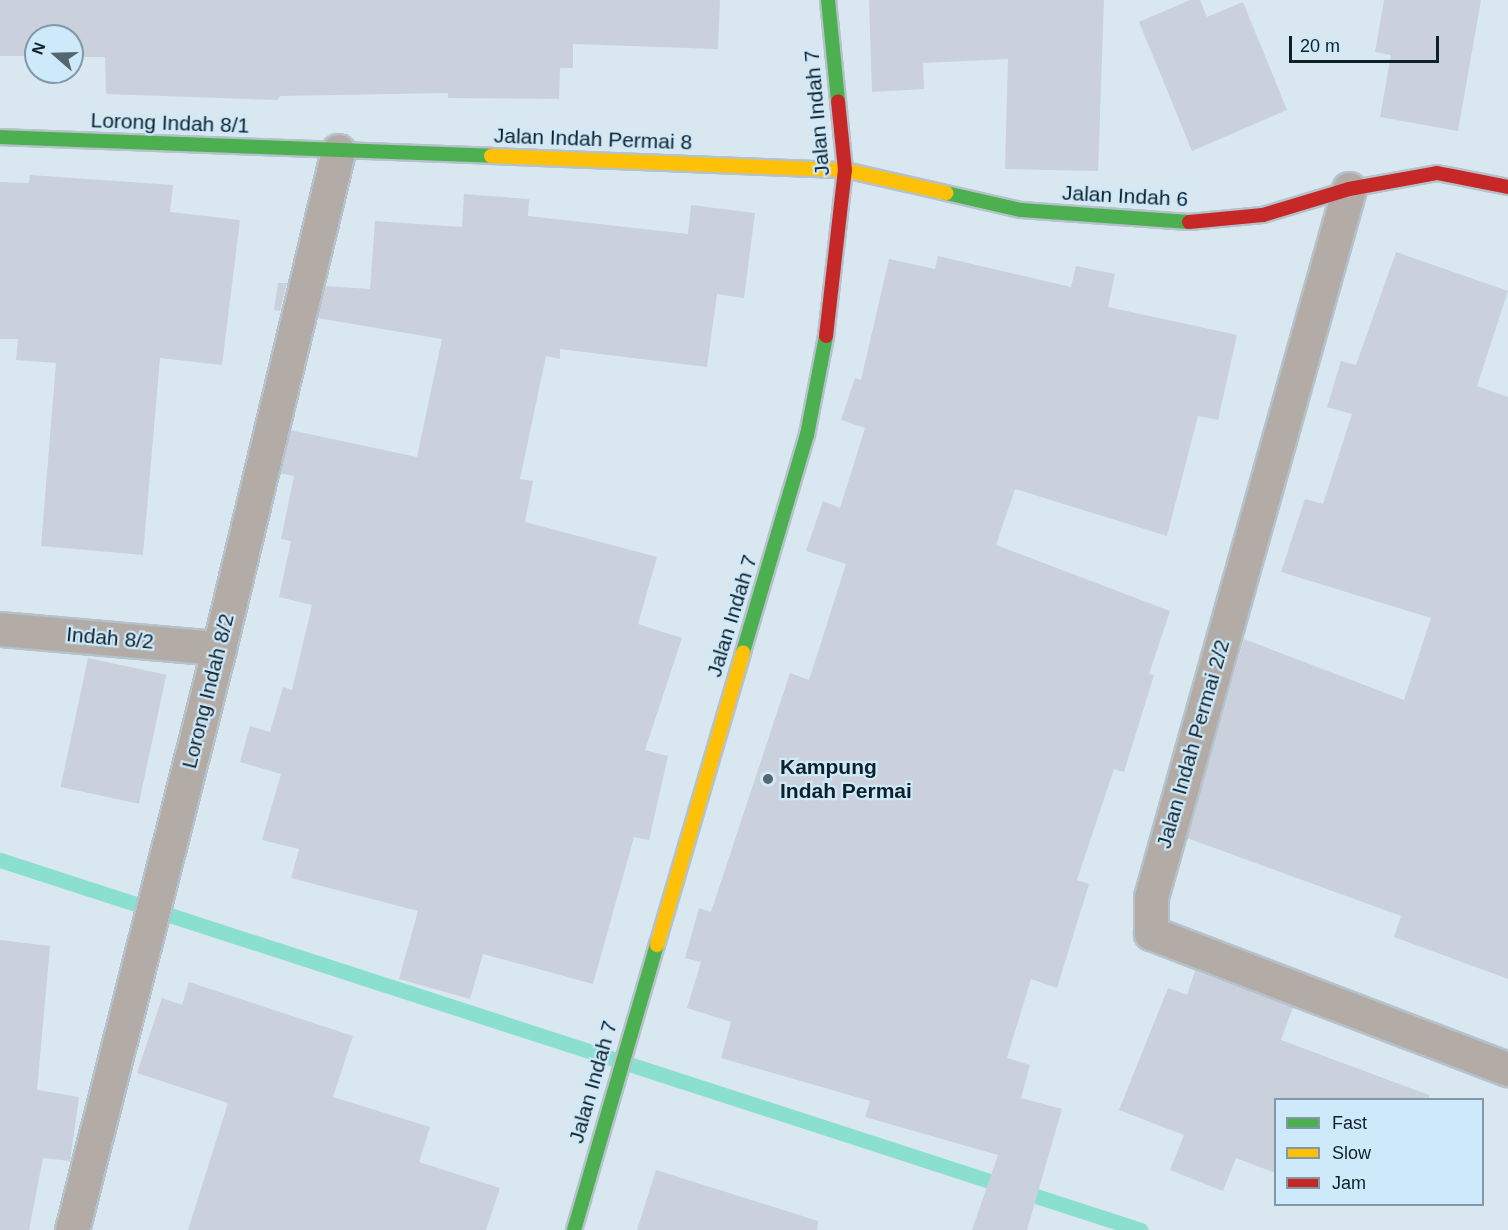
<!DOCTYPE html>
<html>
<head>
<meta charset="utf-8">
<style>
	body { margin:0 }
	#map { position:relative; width:1508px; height:1230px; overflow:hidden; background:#d8e7f0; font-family:Arial,sans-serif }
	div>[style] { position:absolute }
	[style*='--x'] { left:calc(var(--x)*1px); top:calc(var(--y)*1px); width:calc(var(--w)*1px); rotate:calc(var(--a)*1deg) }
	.stream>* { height:15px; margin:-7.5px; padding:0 7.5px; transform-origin:7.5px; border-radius:7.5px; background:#8adfcf }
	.building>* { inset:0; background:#cbd0dd; transform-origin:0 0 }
	.roads { filter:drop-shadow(2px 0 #b5c2cb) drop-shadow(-2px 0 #b5c2cb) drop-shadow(0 2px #b5c2cb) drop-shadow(0 -2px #b5c2cb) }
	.street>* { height:33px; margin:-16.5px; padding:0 16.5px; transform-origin:16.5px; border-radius:16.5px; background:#b3aca6 }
	.fast>* { height:14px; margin:-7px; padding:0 7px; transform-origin:7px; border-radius:7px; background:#4caf50 }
	.slow>* { height:14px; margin:-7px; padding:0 7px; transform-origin:7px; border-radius:7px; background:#ffc107 }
	.jam>* { height:14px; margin:-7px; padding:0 7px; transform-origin:7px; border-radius:7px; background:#c62828 }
	.dots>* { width:16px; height:16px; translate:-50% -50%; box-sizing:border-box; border:3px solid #cee9fa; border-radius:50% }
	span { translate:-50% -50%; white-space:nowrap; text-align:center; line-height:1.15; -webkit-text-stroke:4.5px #cee9fa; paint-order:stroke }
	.street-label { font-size:21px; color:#0e202a }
	.poi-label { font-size:21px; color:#0e202a; font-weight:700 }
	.left { translate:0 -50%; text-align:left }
	.legend { position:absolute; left:1274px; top:1098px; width:210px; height:108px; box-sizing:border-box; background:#cee9fa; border:2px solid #8199a7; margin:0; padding:8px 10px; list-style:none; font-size:18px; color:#0e202a }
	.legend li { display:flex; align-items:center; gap:12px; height:30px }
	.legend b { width:30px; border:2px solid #8199a7 }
	.north { position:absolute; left:24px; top:24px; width:60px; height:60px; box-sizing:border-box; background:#cee9fa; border:2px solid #8199a7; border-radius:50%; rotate:290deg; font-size:16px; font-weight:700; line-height:24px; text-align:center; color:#0e202a }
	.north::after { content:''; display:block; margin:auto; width:21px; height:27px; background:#55666f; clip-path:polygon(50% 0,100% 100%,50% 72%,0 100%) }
	.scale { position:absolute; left:1289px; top:36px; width:150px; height:27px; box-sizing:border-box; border:3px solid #0e202a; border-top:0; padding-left:8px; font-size:18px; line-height:21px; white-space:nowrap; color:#0e202a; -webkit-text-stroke:4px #cee9fa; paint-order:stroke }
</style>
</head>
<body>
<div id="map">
	<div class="stream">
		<div style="--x:0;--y:860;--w:1199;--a:17.97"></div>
	</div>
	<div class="building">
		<div style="clip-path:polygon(0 0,720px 0,718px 49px,573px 44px,573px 68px,560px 68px,559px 99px,448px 98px,448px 93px,280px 96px,277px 100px,106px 94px,105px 57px,72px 57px,72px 36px,36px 36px,36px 56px,0 56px)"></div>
		<div style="clip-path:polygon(869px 0,1104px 0,1098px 171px,1005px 169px,1008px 59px,923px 63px,924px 89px,872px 92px)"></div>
		<div style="clip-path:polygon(1190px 0,1200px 0,1207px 17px,1243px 2px,1287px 110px,1192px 151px,1139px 22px)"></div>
		<div style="clip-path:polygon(1384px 0,1481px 0,1458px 131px,1380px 117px,1391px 55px,1375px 52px)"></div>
		<div style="clip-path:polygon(30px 175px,173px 185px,170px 212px,240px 220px,222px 365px,160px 358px,143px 555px,41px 546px,56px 363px,16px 360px,18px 339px,0 339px,0 182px,29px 183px)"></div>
		<div style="clip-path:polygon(464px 194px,529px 199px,528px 216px,688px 234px,691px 205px,755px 213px,744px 298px,717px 294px,707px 367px,560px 349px,560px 359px,546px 356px,520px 479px,533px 481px,525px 522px,657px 557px,638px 624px,682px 638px,645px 750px,668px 756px,649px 840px,634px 837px,593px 984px,483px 954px,470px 999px,399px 979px,418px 911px,291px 878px,299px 849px,262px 840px,281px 774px,240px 762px,250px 726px,270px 732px,283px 687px,292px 690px,312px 605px,279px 597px,291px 541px,281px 539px,294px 476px,280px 473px,290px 430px,417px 457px,442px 339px,317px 318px,325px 286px,370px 289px,375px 221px,462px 227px)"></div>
		<div style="clip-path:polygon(1396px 252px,1508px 291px,1477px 386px,1508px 397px,1508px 979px,1394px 937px,1401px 916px,1187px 838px,1244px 639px,1404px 700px,1431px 618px,1281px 572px,1305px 499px,1323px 504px,1352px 414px,1327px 407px,1341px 361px,1356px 365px)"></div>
		<div style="clip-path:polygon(938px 256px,1071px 287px,1076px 266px,1115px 274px,1108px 307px,1237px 335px,1218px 420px,1198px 416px,1167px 536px,1015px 489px,996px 545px,1170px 611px,1149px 674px,1154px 675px,1124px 772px,1114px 769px,1077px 880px,1089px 884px,1057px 988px,1031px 979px,1007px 1058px,1030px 1065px,1021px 1098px,1062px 1109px,1027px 1230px,972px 1230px,998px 1155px,865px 1117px,870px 1101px,721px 1058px,731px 1022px,687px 1008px,701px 962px,685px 958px,699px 908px,711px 912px,790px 673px,809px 680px,846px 564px,806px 551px,823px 501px,840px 508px,865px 428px,841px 420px,855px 378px,861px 380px,889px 259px,935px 269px)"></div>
		<div style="clip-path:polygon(278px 283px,287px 283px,280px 311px,274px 310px)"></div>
		<div style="left:88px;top:658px;width:80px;height:132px;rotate:12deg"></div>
		<div style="clip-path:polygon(0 940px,50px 946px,37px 1090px,79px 1097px,70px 1161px,43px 1158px,29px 1230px,0 1230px)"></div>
		<div style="clip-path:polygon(1195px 971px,1293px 1007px,1281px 1040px,1429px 1095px,1429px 1100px,1275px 1100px,1275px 1173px,1236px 1158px,1223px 1191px,1170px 1170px,1184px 1135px,1119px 1110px,1168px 988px,1187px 995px)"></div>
		<div style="clip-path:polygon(189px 982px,353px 1036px,333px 1097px,430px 1127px,419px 1162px,500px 1188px,486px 1230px,188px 1230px,228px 1103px,137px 1073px,162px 998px,182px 1005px)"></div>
		<div style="clip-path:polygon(656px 1170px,818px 1221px,817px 1230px,637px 1230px)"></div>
	</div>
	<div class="roads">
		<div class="street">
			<div style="--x:1349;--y:189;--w:735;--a:105.62"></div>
			<div style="--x:1151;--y:897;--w:36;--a:90"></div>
			<div style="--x:1151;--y:933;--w:382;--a:20.9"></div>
			<div style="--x:0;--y:629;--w:220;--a:5"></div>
			<div style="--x:72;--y:1230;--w:600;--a:-75.82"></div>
			<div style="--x:219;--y:648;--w:511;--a:-76.53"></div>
		</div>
		<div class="fast">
			<div style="--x:828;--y:0;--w:101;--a:84.3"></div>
			<div style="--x:0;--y:137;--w:491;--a:2.2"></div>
			<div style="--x:946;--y:193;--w:77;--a:12.8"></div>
			<div style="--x:1021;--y:210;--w:168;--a:4.1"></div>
			<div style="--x:743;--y:652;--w:226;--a:-73.6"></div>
			<div style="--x:807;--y:435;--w:101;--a:-79.1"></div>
			<div style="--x:574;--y:1230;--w:297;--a:-73.8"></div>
		</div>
		<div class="slow">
			<div style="--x:491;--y:156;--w:354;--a:2.3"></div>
			<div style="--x:845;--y:170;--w:104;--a:12.8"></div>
			<div style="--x:657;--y:945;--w:305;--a:-73.6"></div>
		</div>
		<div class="jam">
			<div style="--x:1189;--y:222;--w:74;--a:-5.4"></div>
			<div style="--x:1263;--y:215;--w:90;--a:-16.8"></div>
			<div style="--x:1349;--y:189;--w:89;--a:-10.3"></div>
			<div style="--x:1437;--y:173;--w:72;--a:11.2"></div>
			<div style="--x:826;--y:336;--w:167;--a:-83.5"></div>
			<div style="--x:845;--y:170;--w:69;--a:-95.8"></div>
		</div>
	</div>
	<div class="dots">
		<div style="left:768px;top:779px;background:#55666f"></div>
	</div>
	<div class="street-label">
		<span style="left:817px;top:113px;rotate:-95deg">Jalan Indah 7</span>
		<span style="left:170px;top:123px;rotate:2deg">Lorong Indah 8/1</span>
		<span style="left:593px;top:139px;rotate:2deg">Jalan Indah Permai 8</span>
		<span style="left:1125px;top:196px;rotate:3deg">Jalan Indah 6</span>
		<span style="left:732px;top:616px;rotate:-73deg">Jalan Indah 7</span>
		<span style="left:110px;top:638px;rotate:5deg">Indah 8/2</span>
		<span style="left:208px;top:691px;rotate:-76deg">Lorong Indah 8/2</span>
		<span style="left:1193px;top:744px;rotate:-74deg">Jalan Indah Permai 2/2</span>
		<span style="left:593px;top:1082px;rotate:-74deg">Jalan Indah 7</span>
	</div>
	<div class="poi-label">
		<span class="left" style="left:780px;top:779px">Kampung<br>Indah Permai</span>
	</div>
	<ul class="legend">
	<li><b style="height:8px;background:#4caf50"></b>Fast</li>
	<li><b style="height:8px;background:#ffc107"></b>Slow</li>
	<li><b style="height:8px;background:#c62828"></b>Jam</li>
	</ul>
	<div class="north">N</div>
	<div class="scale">20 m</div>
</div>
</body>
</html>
